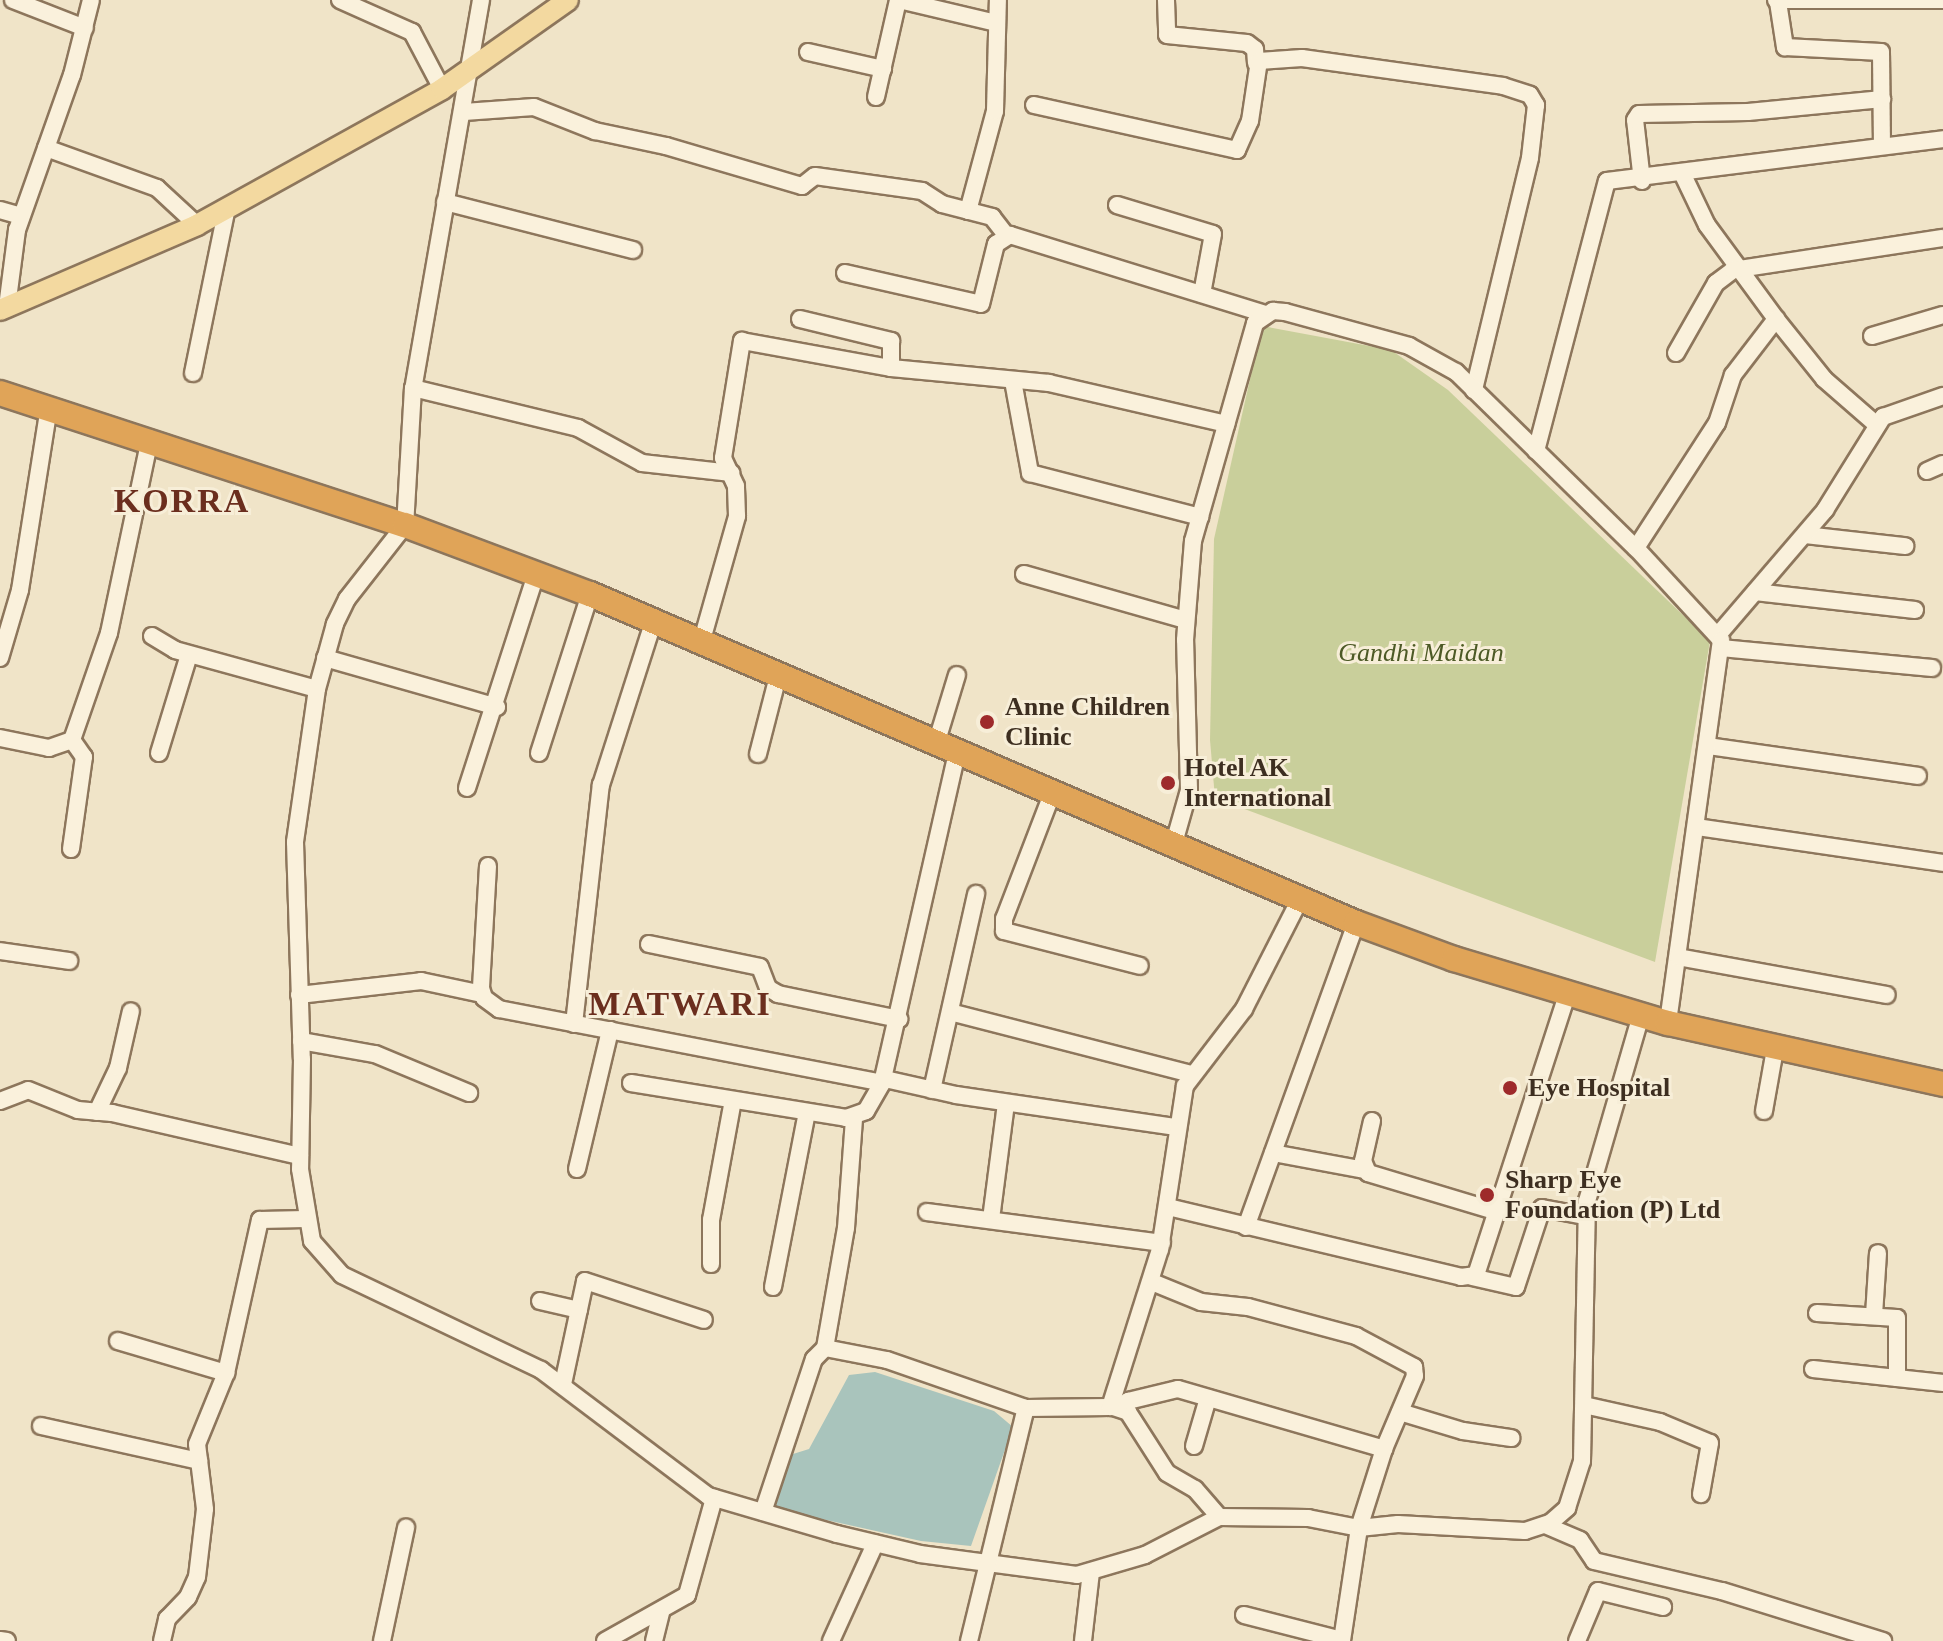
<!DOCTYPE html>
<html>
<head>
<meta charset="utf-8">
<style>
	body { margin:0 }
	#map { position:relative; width:1943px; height:1641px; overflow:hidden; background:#f0e4c8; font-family:"Times New Roman",serif }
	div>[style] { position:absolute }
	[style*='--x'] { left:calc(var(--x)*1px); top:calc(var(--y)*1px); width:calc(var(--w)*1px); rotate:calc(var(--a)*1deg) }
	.green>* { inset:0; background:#c9cf9b }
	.water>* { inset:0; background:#a9c4bc }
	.roads { filter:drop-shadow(2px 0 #8d765c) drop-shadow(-2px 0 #8d765c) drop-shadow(0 2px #8d765c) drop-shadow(0 -2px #8d765c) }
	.minor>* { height:16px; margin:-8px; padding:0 8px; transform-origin:8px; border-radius:8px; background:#faf1dc }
	.major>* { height:20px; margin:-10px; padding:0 10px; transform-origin:10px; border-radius:10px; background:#f3d9a0 }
	.highway>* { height:24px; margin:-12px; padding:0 12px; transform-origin:12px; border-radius:12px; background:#e0a458 }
	.dots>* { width:22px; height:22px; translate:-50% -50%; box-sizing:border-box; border:4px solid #f7eed8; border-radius:50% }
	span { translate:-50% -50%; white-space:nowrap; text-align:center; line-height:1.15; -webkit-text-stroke:6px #f7eed8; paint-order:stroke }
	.park-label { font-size:26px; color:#4d5a26; font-style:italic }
	.poi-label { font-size:26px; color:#3d2e20; font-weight:700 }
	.left { translate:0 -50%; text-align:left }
	.district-label { font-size:34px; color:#6b2e1e; font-weight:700; letter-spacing:2px }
</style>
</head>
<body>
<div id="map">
	<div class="green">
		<div style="clip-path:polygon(1262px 326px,1391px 350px,1448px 390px,1710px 641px,1655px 962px,1215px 798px,1210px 740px,1214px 539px)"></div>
	</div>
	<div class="water">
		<div style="clip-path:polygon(875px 1372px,994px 1411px,1013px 1427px,971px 1546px,921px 1541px,772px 1508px,793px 1454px,809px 1449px,849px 1375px)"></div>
	</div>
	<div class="roads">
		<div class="minor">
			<div style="--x:13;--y:0;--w:77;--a:21.3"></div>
			<div style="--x:340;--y:0;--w:79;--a:24"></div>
			<div style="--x:412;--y:32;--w:64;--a:62.2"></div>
			<div style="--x:481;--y:0;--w:394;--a:99.9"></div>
			<div style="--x:413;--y:388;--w:137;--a:93.3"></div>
			<div style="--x:405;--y:525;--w:94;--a:128.1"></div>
			<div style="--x:347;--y:599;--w:28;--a:116"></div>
			<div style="--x:335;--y:624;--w:67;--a:105.5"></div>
			<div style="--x:317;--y:689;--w:155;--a:98.2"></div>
			<div style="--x:295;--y:842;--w:217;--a:88.2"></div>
			<div style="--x:302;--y:1059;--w:110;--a:91"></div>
			<div style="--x:300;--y:1169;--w:73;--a:80.5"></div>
			<div style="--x:312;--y:1241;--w:45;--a:48.6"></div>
			<div style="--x:342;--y:1275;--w:221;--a:25.5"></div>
			<div style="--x:541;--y:1370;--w:209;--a:37"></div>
			<div style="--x:708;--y:1496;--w:134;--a:16.4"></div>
			<div style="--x:837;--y:1534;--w:85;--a:13.5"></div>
			<div style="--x:920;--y:1554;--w:158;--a:7.6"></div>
			<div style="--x:1077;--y:1575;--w:71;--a:-16.4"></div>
			<div style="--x:1145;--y:1555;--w:83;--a:-27.2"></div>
			<div style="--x:1219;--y:1517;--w:89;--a:0.6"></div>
			<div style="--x:1308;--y:1518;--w:52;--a:11.1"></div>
			<div style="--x:1359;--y:1528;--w:114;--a:98.6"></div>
			<div style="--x:899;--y:0;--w:100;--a:13.3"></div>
			<div style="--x:1166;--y:0;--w:35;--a:88"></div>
			<div style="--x:1167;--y:35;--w:80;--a:5.7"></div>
			<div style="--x:1247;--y:43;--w:10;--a:37"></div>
			<div style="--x:1255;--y:49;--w:14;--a:86"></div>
			<div style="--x:1776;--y:0;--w:167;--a:0"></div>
			<div style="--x:1778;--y:2;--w:46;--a:81.2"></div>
			<div style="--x:1785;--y:47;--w:96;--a:3"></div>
			<div style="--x:1881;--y:52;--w:93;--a:89.4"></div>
			<div style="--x:808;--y:52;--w:77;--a:12.8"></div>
			<div style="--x:876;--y:97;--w:99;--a:-77.2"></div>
			<div style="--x:1034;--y:105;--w:208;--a:12.5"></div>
			<div style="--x:1237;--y:150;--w:32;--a:-66"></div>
			<div style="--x:1250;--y:121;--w:61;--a:-81.5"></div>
			<div style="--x:1259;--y:61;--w:43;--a:-4"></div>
			<div style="--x:1302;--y:58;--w:203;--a:7.9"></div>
			<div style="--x:1503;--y:86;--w:28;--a:18"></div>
			<div style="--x:1530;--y:95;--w:12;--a:59"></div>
			<div style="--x:1536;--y:105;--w:53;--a:96.5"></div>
			<div style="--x:1530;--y:158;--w:239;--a:103.6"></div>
			<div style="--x:464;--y:112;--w:70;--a:-4.1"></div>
			<div style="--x:534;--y:107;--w:66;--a:21.5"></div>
			<div style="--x:595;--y:131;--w:73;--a:11.9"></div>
			<div style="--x:666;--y:146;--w:142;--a:16.4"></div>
			<div style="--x:802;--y:186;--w:16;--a:-38"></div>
			<div style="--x:815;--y:176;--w:108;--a:8"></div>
			<div style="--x:922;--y:191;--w:24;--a:33"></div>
			<div style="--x:942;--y:204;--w:52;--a:14.6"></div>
			<div style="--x:992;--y:217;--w:23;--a:52"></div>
			<div style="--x:46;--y:148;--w:118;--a:19.8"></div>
			<div style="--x:157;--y:188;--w:54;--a:42.8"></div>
			<div style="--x:1683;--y:175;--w:55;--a:64.4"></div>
			<div style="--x:1707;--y:225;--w:117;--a:53.7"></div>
			<div style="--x:1776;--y:319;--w:77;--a:51.3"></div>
			<div style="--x:1824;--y:379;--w:70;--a:41"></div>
			<div style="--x:1642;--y:181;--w:61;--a:-96.5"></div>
			<div style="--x:1635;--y:120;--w:7;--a:-56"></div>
			<div style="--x:1639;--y:114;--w:109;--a:-1.1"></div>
			<div style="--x:1748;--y:112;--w:135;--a:-5.5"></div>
			<div style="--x:445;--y:202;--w:194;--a:14.3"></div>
			<div style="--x:1117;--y:205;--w:100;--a:16.8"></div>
			<div style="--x:1213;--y:234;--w:61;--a:100.4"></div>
			<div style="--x:0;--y:210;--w:22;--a:16"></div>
			<div style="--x:968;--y:211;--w:104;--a:-74.9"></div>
			<div style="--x:995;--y:111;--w:111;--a:-88.5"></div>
			<div style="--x:845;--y:273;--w:139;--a:12.8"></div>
			<div style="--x:981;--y:304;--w:62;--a:-76"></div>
			<div style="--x:996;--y:244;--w:17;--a:-33"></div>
			<div style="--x:1010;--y:235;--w:267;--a:17.2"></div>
			<div style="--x:7;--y:307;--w:78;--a:-82.6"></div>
			<div style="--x:17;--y:230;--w:164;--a:-70.5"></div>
			<div style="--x:72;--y:75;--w:77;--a:-75.8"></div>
			<div style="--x:800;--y:319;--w:94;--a:13.6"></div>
			<div style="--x:891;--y:341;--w:27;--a:90"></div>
			<div style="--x:1872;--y:336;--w:74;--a:-16.5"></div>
			<div style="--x:1676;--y:353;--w:81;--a:-60.3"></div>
			<div style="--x:1716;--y:283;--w:21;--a:-37"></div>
			<div style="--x:1733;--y:270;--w:212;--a:-8.7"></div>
			<div style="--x:193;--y:373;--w:169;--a:-78.4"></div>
			<div style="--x:1013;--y:381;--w:94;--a:79.5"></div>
			<div style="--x:1030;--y:473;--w:176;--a:14.5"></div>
			<div style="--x:413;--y:388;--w:170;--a:13.6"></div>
			<div style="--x:578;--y:428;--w:73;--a:28.7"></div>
			<div style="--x:642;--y:463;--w:90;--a:6.4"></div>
			<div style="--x:1536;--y:451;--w:279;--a:-75.3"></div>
			<div style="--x:1607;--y:181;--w:339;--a:-7.1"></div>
			<div style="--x:1927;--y:471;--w:17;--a:-24"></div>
			<div style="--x:1805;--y:535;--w:101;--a:6.3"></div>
			<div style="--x:1636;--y:548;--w:149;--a:-57.1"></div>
			<div style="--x:1717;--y:423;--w:51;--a:-71.6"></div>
			<div style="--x:1733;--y:375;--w:71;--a:-52.5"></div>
			<div style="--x:1024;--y:574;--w:168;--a:15.9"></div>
			<div style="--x:1755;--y:592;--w:161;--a:6.4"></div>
			<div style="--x:1718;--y:635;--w:165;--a:-49.4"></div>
			<div style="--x:1825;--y:510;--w:110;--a:-58.1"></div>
			<div style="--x:1883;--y:417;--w:64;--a:-19.3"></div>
			<div style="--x:152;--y:636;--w:27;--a:31"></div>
			<div style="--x:175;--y:650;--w:147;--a:15.4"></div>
			<div style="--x:702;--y:640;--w:129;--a:-74.2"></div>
			<div style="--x:737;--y:516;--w:30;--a:-92"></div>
			<div style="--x:736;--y:486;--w:31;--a:-115"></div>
			<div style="--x:723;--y:458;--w:119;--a:-80.8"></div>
			<div style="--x:742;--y:341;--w:151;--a:10.3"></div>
			<div style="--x:891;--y:368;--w:159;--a:5.4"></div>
			<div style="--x:1049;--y:383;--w:182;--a:13"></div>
			<div style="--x:1721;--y:648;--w:212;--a:5.4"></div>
			<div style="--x:0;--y:658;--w:71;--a:-73.6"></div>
			<div style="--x:20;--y:590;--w:185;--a:-81"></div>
			<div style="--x:325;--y:658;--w:179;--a:15.9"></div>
			<div style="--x:0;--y:738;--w:50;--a:11.5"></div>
			<div style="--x:49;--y:748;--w:24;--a:-19"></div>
			<div style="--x:72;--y:740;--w:113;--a:-70.9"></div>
			<div style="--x:109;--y:633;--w:199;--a:-78.1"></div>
			<div style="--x:936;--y:744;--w:72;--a:-73.1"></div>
			<div style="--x:1708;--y:746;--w:212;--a:8.1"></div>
			<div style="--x:159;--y:753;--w:102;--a:-73"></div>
			<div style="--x:539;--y:753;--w:167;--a:-72.2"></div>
			<div style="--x:758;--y:754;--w:85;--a:-75.6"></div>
			<div style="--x:467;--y:788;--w:225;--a:-72.1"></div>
			<div style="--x:1052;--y:794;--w:134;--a:111"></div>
			<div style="--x:1004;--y:919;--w:12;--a:90"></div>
			<div style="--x:1004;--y:931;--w:140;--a:14.4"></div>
			<div style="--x:1697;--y:827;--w:249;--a:8.3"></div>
			<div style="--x:1174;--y:843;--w:55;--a:-74.2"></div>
			<div style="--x:1189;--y:790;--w:150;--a:-91.5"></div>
			<div style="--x:1185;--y:640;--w:99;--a:-85.4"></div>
			<div style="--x:1193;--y:541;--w:227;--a:-74.1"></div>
			<div style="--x:1255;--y:323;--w:22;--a:-34"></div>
			<div style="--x:1273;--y:311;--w:12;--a:5"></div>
			<div style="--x:1285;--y:312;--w:129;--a:15.3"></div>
			<div style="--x:1409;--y:346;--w:54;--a:29"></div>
			<div style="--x:1456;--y:372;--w:252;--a:44.4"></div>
			<div style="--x:1636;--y:548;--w:125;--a:47.3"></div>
			<div style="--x:1721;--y:640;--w:387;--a:97.9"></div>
			<div style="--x:71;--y:849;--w:93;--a:-82"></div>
			<div style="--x:84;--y:757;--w:21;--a:-125"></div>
			<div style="--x:488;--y:866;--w:122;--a:93.3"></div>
			<div style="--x:481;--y:988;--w:10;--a:73"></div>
			<div style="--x:484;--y:998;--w:19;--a:36"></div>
			<div style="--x:499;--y:1009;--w:390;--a:10.9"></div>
			<div style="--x:882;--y:1083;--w:338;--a:-77.2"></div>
			<div style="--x:649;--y:944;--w:113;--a:11.7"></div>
			<div style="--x:760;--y:967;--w:22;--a:69"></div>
			<div style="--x:768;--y:988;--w:12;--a:31"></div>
			<div style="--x:778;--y:994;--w:124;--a:11.7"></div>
			<div style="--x:0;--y:951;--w:70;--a:8.2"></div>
			<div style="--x:1678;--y:957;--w:212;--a:10.3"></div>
			<div style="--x:299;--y:995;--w:123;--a:-6.5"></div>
			<div style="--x:421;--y:981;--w:62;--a:12"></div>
			<div style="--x:950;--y:1012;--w:250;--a:14.4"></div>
			<div style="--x:574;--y:1024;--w:241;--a:-83.6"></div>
			<div style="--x:601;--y:785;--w:173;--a:-72.2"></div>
			<div style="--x:301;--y:1041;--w:75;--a:10"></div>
			<div style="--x:375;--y:1054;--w:102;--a:22.5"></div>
			<div style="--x:885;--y:1079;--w:73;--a:12.7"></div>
			<div style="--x:956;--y:1095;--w:221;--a:8.3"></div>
			<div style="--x:631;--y:1083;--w:218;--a:9.2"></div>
			<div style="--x:846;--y:1118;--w:21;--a:-19"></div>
			<div style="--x:866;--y:1111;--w:32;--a:-60"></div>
			<div style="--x:932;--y:1090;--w:201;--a:-77.3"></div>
			<div style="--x:0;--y:1101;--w:30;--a:-21"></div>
			<div style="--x:28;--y:1090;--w:54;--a:21.8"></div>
			<div style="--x:78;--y:1110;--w:34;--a:5"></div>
			<div style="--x:112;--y:1113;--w:193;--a:12.9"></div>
			<div style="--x:1764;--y:1111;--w:63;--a:-79.9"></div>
			<div style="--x:97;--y:1112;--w:49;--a:-64.5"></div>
			<div style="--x:118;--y:1068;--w:58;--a:-77.2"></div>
			<div style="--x:1372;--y:1121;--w:41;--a:102.7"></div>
			<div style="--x:1363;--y:1161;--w:13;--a:67"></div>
			<div style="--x:1368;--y:1173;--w:136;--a:16.7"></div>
			<div style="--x:1273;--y:1153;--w:94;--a:10.5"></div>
			<div style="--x:577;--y:1169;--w:143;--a:-76.6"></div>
			<div style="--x:1168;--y:1207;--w:301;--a:13.4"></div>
			<div style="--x:1461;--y:1277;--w:15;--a:-8"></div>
			<div style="--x:1476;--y:1275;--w:294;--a:-72"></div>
			<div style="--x:927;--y:1212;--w:237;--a:7.5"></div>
			<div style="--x:991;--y:1219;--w:117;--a:-82.6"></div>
			<div style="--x:1246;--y:1227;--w:323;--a:-70.1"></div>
			<div style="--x:711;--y:1264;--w:44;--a:-90"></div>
			<div style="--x:711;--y:1220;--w:122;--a:-79.6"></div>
			<div style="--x:1472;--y:1277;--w:45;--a:12.8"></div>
			<div style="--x:1516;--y:1287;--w:83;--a:-71.8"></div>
			<div style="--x:1542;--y:1208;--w:44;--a:10.5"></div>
			<div style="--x:1152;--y:1282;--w:53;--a:22.2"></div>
			<div style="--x:1201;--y:1302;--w:47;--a:6.1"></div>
			<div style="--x:1248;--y:1307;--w:112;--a:15"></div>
			<div style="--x:1356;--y:1336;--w:66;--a:28.1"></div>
			<div style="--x:1414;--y:1367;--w:9;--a:84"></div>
			<div style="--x:1415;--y:1376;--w:79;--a:113"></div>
			<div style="--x:1384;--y:1449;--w:83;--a:107.6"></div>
			<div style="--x:1359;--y:1528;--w:39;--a:-6"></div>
			<div style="--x:1398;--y:1524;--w:127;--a:3.2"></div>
			<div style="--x:1525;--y:1531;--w:26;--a:-18"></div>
			<div style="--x:1550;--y:1523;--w:23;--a:-41"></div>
			<div style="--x:1567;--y:1508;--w:49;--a:-72.3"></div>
			<div style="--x:1582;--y:1461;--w:260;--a:-88.9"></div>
			<div style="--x:1587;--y:1201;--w:194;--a:-73.8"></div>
			<div style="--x:773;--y:1287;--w:178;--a:-79"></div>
			<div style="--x:540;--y:1301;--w:40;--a:13"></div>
			<div style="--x:1817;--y:1313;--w:80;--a:3.6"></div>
			<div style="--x:1897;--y:1318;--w:60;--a:90"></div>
			<div style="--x:1874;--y:1315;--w:62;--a:-86.3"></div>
			<div style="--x:118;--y:1341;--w:113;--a:16.5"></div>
			<div style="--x:825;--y:1348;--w:122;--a:-80.1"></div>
			<div style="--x:846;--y:1228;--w:110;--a:-85.8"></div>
			<div style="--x:1813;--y:1369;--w:131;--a:6.1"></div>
			<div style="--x:563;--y:1384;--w:105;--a:-77.9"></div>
			<div style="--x:585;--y:1281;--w:125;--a:18.1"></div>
			<div style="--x:1584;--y:1405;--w:78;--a:12.6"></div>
			<div style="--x:1660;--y:1422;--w:54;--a:22.8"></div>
			<div style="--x:1710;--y:1443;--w:52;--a:100"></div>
			<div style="--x:1113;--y:1407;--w:16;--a:18"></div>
			<div style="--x:1128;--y:1412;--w:72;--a:57.4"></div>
			<div style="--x:1167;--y:1473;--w:32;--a:30"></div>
			<div style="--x:1195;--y:1489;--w:37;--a:49"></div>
			<div style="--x:1120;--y:1408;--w:11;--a:-41"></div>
			<div style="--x:1128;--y:1401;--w:51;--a:-13.5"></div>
			<div style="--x:1178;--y:1389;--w:215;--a:16.2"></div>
			<div style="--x:1400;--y:1412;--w:66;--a:16.8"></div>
			<div style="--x:1463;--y:1431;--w:49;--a:8.3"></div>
			<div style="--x:41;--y:1426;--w:162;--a:12.5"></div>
			<div style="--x:1194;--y:1446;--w:50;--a:-73.7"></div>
			<div style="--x:763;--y:1512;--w:161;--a:-71.6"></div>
			<div style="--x:814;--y:1359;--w:16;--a:-45"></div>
			<div style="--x:825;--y:1348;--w:63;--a:11"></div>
			<div style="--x:887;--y:1360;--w:147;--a:19.1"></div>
			<div style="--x:1026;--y:1408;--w:84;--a:-0.7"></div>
			<div style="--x:1110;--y:1407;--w:166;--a:-72.4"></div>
			<div style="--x:1160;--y:1249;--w:165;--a:-81.3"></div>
			<div style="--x:1185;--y:1086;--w:97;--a:-52.5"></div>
			<div style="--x:1244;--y:1009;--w:123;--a:-63"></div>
			<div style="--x:1545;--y:1525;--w:38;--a:23"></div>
			<div style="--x:1580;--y:1540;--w:25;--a:56"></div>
			<div style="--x:1594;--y:1561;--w:131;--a:13.2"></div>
			<div style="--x:1722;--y:1591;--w:169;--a:17.3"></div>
			<div style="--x:1244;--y:1615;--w:101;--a:14.3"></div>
			<div style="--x:0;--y:1640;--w:7;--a:8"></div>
			<div style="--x:162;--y:1641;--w:23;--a:-77"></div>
			<div style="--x:167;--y:1619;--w:30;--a:-46"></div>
			<div style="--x:188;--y:1597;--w:22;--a:-66"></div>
			<div style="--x:197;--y:1577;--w:68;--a:-83.3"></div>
			<div style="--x:205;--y:1509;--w:65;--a:-97"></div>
			<div style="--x:197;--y:1444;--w:77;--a:-67.8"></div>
			<div style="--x:226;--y:1373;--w:157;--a:-77.5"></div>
			<div style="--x:260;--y:1220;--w:45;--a:-1.3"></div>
			<div style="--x:382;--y:1641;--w:116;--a:-78"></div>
			<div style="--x:605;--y:1641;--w:94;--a:-29.3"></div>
			<div style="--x:687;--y:1595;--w:101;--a:-74.4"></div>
			<div style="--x:654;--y:1641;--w:29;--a:-76"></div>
			<div style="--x:831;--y:1641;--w:107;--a:-65.6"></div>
			<div style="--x:969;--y:1641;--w:240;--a:-76.3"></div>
			<div style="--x:1083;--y:1641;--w:69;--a:-83.4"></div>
			<div style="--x:1577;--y:1641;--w:54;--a:-67.2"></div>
			<div style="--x:1598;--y:1591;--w:67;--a:13.8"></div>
		</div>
		<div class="major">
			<div style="--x:0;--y:310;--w:215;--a:-23.3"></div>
			<div style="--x:197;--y:225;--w:280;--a:-29"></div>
			<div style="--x:442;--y:89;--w:154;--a:-35.2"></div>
		</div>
		<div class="highway">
			<div style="--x:0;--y:393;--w:426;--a:18.1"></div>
			<div style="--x:405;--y:525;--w:197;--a:20.5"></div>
			<div style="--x:590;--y:594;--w:834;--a:23.24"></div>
			<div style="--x:1356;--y:923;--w:104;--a:20.2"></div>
			<div style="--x:1454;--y:959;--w:223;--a:16.7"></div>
			<div style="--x:1668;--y:1023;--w:282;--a:12.5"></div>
		</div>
	</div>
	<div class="dots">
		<div style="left:987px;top:722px;background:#9e2a2b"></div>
		<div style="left:1168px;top:783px;background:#9e2a2b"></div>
		<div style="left:1510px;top:1088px;background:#9e2a2b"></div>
		<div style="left:1487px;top:1195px;background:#9e2a2b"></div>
	</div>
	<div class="park-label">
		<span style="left:1421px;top:653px">Gandhi Maidan</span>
	</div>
	<div class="poi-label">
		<span class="left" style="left:1005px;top:722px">Anne Children<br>Clinic</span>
		<span class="left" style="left:1184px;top:783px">Hotel AK<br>International</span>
		<span class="left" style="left:1528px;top:1088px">Eye Hospital</span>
		<span class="left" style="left:1505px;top:1195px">Sharp Eye<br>Foundation (P) Ltd</span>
	</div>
	<div class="district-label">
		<span style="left:182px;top:501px">KORRA</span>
		<span style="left:680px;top:1004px">MATWARI</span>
	</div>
</div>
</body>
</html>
